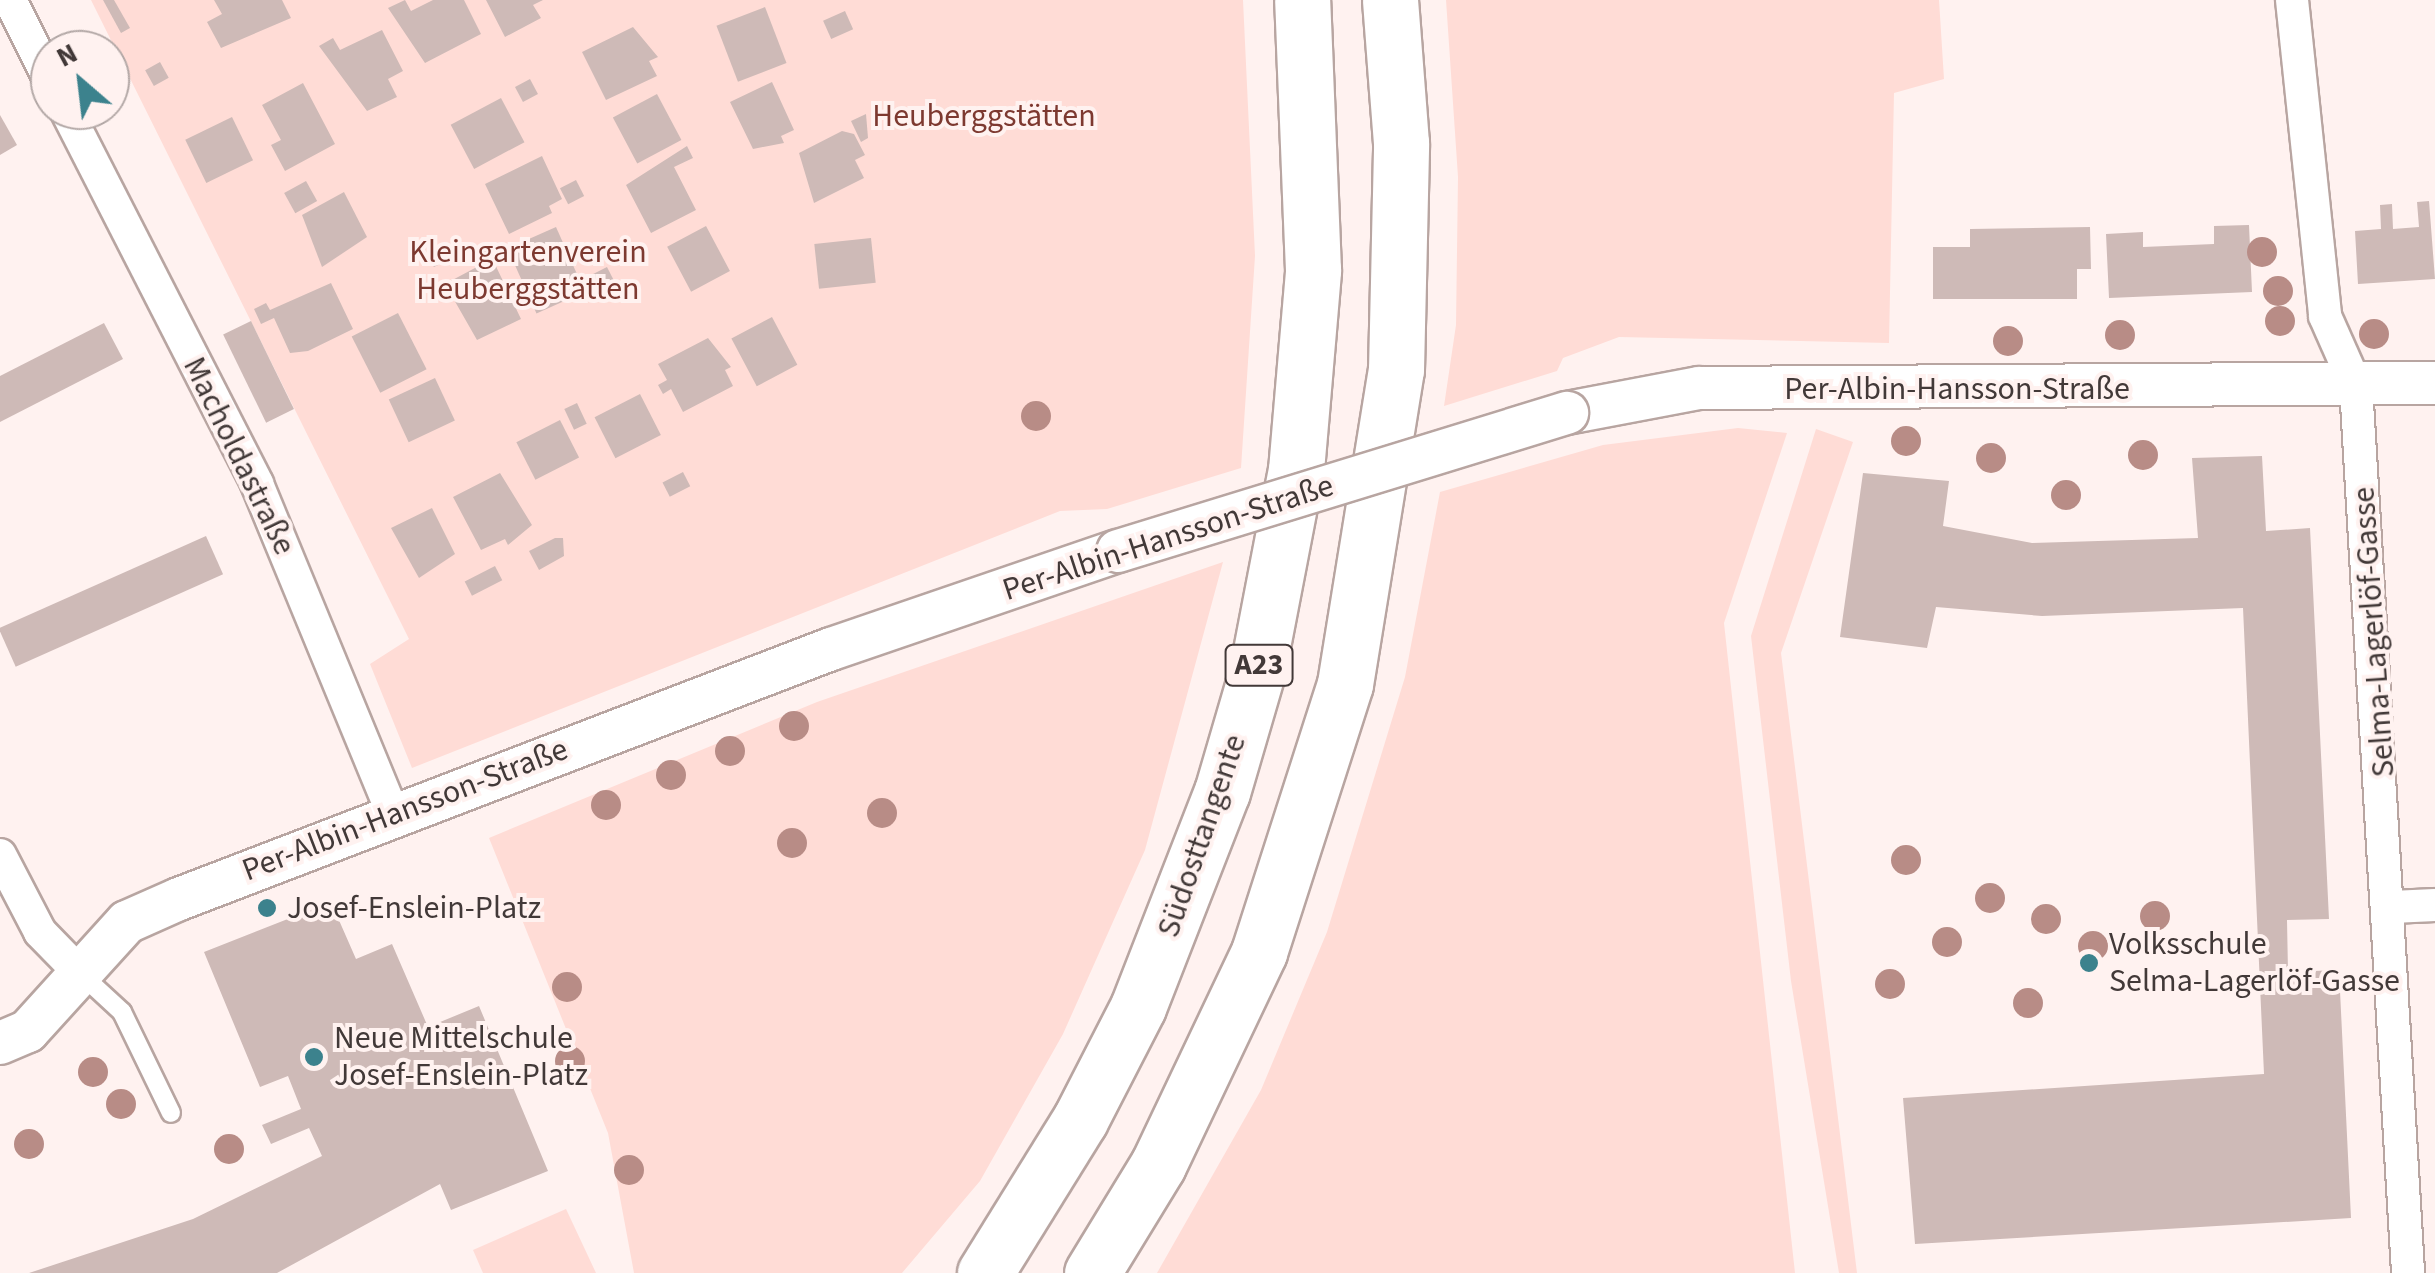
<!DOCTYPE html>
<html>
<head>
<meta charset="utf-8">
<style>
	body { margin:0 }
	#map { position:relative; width:2435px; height:1273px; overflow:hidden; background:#fff2f0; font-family:"Source Sans 3",sans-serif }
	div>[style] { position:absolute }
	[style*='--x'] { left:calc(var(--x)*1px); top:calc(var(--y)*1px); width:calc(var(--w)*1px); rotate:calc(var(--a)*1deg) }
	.green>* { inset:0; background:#ffdcd6 }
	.building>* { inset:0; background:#cebab7; transform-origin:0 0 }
	.roads { filter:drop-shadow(2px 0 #b8a5a1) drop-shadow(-2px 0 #b8a5a1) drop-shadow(0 2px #b8a5a1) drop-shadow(0 -2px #b8a5a1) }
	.service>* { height:18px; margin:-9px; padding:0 9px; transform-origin:9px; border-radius:9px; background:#fff }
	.minor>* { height:32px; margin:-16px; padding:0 16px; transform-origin:16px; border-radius:16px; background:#fff }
	.tertiary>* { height:42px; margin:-21px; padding:0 21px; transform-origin:21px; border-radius:21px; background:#fff }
	.motorway>* { height:55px; margin:-27.5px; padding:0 27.5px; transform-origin:27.5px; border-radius:27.5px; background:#fff }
	.bridges { filter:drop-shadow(2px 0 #b8a5a1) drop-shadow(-2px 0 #b8a5a1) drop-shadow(0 2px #b8a5a1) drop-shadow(0 -2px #b8a5a1) }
	.tertiary-bridge>* { height:42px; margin:-21px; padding:0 21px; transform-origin:21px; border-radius:21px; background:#fff }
	.trees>* { width:30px; height:30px; margin:-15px; border-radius:50%; background:#b88c86 }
	.dots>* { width:28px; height:28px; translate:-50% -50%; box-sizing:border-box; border:5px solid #fff2f0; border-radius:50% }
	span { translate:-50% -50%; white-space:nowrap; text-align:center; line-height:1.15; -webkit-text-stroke:8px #fff2f0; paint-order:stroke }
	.shield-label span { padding:2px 8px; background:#fff2f0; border:2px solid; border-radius:8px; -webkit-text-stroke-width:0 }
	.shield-label { font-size:30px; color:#423938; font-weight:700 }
	.park-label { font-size:32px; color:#7d3930 }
	.street-label { font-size:32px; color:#423938 }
	.poi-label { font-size:32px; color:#423938 }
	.left { translate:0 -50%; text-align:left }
	.north { position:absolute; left:30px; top:30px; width:100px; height:100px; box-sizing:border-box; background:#fff2f0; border:2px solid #b3a8a6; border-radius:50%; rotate:332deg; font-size:28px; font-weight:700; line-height:40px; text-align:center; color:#423938 }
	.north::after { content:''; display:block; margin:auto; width:35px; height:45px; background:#3c828d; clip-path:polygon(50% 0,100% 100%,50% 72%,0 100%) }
</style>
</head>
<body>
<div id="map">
	<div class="green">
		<div style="clip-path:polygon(91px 0,1243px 0,1255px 256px,1241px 468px,1107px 509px,1060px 511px,412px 768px,370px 664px,409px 639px)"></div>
		<div style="clip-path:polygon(1446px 0,1939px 0,1944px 79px,1894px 93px,1889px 343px,1619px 337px,1563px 358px,1557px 371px,1444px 406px,1456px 325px,1458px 177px)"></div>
		<div style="clip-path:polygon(1738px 428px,1787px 433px,1724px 623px,1795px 1273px,1157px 1273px,1261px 1090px,1327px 932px,1405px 677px,1440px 492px,1603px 445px)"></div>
		<div style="clip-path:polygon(1816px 429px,1853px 442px,1781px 653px,1857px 1273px,1839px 1273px,1791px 981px,1751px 636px)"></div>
		<div style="clip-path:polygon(1223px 562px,1145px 850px,1063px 1034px,980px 1181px,902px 1273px,634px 1273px,608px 1133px,489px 838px,817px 702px)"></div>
		<div style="clip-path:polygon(566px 1209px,596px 1273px,483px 1273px,473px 1250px)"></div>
	</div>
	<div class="building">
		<div style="clip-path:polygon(103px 0,114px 0,130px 28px,121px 33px)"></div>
		<div style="clip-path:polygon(214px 0,282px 0,291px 18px,221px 48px,207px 22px,222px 14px)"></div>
		<div style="clip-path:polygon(405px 0,411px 11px,433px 0,464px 0,481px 34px,425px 63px,388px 8px)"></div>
		<div style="clip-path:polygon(486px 0,543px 0,533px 5px,541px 18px,505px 37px)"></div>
		<div style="left:765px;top:7px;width:60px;height:52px;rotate:69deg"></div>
		<div style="left:845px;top:11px;width:20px;height:24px;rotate:66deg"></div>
		<div style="clip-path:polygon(633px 27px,658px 57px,649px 61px,657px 76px,606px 100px,582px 52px)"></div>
		<div style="clip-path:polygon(382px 30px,403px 71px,388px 79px,397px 97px,367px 111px,319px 46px,333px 38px,340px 50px)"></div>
		<div style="left:160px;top:62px;width:18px;height:17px;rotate:61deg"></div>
		<div style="left:530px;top:79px;width:17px;height:17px;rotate:62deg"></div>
		<div style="clip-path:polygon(772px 82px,794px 130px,781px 136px,784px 143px,753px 149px,730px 102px)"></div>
		<div style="clip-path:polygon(303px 83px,335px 144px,285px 171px,271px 145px,281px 140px,262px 105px)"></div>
		<div style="left:657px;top:94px;width:52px;height:50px;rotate:62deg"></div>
		<div style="left:501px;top:98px;width:50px;height:57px;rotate:62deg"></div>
		<div style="clip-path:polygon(866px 114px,868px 138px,861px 142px,851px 121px)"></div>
		<div style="clip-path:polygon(0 115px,17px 145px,0 155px)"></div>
		<div style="left:232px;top:117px;width:48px;height:52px;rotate:64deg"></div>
		<div style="clip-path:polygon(842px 131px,854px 134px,865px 155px,855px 160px,864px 178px,814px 203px,799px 153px)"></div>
		<div style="clip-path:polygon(687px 146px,693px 158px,674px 167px,696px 210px,651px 233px,626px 185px)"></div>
		<div style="clip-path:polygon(542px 156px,562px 199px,549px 206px,552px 213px,509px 234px,485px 184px)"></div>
		<div style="left:576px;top:180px;width:18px;height:18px;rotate:63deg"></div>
		<div style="left:306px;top:181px;width:23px;height:25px;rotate:61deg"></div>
		<div style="clip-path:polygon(344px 192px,367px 237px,322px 267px,302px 215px)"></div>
		<div style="clip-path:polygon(2429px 201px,2435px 279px,2358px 284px,2355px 231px,2381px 229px,2380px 205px,2392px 204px,2393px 229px,2419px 227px,2417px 202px)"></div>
		<div style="clip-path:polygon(2249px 225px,2252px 292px,2109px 298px,2106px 234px,2143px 232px,2143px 247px,2214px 244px,2214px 226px)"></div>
		<div style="left:706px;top:226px;width:51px;height:44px;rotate:62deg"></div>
		<div style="left:556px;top:227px;width:71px;height:53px;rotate:66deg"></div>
		<div style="clip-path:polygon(2090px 227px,2091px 269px,2077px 269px,2077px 299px,1933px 299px,1933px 247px,1970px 247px,1970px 229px)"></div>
		<div style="left:871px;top:238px;width:45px;height:57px;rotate:84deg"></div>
		<div style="left:443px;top:244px;width:17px;height:18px;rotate:65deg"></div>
		<div style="clip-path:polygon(493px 245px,498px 256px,492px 258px,521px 319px,477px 340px,445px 284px,488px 261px,483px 250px)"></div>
		<div style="left:607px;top:267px;width:18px;height:21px;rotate:63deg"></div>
		<div style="clip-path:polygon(331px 283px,353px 329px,308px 351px,290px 353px,274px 318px,261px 324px,254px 309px,266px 303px,270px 310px)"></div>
		<div style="left:398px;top:313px;width:63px;height:52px;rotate:63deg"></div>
		<div style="left:772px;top:317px;width:54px;height:46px;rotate:62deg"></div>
		<div style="left:251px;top:321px;width:98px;height:31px;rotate:64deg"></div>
		<div style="clip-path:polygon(104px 323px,123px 359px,0 422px,0 376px)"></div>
		<div style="clip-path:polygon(708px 338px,731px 367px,725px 370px,733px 386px,683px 412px,671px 389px,663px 394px,658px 385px,667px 380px,658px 364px)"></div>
		<div style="left:435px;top:378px;width:47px;height:51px;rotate:65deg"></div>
		<div style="left:640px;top:394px;width:46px;height:51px;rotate:63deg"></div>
		<div style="left:577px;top:403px;width:23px;height:14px;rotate:65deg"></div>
		<div style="left:560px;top:420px;width:42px;height:49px;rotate:63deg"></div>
		<div style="clip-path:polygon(2262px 456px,2266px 531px,2310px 528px,2329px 919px,2287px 920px,2288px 972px,2339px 970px,2351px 1218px,1915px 1244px,1903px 1098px,2264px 1074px,2243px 608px,2042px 616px,1936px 607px,1927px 648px,1840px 637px,1863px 473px,1949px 481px,1943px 526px,2032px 543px,2198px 538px,2192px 458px)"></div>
		<div style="left:683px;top:472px;width:16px;height:23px;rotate:63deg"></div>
		<div style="clip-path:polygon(500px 473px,532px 525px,508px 545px,505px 539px,481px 550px,453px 497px)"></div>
		<div style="clip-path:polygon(432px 508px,455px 554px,419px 578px,391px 528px)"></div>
		<div style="left:206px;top:536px;width:42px;height:227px;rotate:66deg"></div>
		<div style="clip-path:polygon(555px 538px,563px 538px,564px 556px,539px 570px,529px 551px)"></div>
		<div style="left:495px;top:566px;width:16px;height:34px;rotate:63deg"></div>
		<div style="clip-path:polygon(331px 902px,356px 959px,392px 944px,428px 1027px,479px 1006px,548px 1171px,451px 1210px,440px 1184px,277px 1273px,29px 1273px,193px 1219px,322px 1156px,309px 1128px,271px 1144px,262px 1125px,301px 1109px,288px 1076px,260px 1087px,204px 952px)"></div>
	</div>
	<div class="roads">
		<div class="service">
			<div style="--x:83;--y:976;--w:53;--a:42.7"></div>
			<div style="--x:122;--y:1012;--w:112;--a:64.1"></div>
		</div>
		<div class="minor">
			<div style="--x:10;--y:0;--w:89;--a:63.4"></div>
			<div style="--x:2292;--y:0;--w:318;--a:84"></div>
			<div style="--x:2325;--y:316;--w:77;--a:66.1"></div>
			<div style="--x:2356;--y:386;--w:889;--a:86.64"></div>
			<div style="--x:66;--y:110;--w:420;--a:62.9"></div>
			<div style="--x:257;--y:484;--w:355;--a:67.6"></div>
			<div style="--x:0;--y:855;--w:87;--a:62.5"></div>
			<div style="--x:40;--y:932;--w:62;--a:45.7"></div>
			<div style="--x:2392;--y:907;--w:43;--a:-2.7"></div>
		</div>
		<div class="tertiary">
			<div style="--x:1567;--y:413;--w:134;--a:-10.7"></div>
			<div style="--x:1699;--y:388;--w:736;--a:-0.39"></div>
			<div style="--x:0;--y:1043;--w:30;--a:-23"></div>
			<div style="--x:28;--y:1031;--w:147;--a:-47.8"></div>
			<div style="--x:127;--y:922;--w:57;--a:-23.9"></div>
			<div style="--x:179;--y:899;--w:698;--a:-20.98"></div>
			<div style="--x:831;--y:649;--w:303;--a:-18.9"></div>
		</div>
		<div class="motorway">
			<div style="--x:985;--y:1273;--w:180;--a:-58.2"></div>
			<div style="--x:1080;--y:1120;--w:127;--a:-62.8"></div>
			<div style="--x:1138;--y:1007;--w:231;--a:-68.7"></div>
			<div style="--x:1222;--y:792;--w:125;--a:-73.7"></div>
			<div style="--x:1257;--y:672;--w:206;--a:-79.1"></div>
			<div style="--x:1296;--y:470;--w:201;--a:-85.1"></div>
			<div style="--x:1313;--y:270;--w:270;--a:-92.3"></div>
			<div style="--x:1092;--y:1273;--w:127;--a:-58.6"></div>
			<div style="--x:1158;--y:1165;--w:236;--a:-64.6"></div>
			<div style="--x:1259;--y:952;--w:281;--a:-72.2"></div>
			<div style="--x:1345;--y:684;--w:318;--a:-80.8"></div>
			<div style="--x:1396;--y:370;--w:227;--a:-88.7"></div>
			<div style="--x:1401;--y:143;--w:143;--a:-94.4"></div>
		</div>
	</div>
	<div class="bridges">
		<div class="tertiary-bridge">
			<div style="--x:1118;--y:551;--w:470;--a:-17.1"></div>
		</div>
	</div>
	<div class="trees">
		<div style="left:2262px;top:252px"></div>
		<div style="left:2278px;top:291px"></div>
		<div style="left:2280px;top:321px"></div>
		<div style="left:2374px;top:334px"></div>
		<div style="left:2120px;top:335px"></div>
		<div style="left:2008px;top:341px"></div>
		<div style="left:1036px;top:416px"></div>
		<div style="left:1906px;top:441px"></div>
		<div style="left:2143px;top:455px"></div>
		<div style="left:1991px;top:458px"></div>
		<div style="left:2066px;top:495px"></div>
		<div style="left:794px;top:726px"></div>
		<div style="left:730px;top:751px"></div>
		<div style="left:671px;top:775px"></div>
		<div style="left:606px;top:805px"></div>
		<div style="left:882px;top:813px"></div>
		<div style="left:792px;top:843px"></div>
		<div style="left:1906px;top:860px"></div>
		<div style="left:1990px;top:898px"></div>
		<div style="left:2155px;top:916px"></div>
		<div style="left:2046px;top:919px"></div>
		<div style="left:1947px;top:942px"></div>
		<div style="left:2093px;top:946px"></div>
		<div style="left:1890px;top:984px"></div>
		<div style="left:567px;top:987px"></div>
		<div style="left:2028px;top:1003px"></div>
		<div style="left:570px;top:1061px"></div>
		<div style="left:93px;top:1072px"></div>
		<div style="left:121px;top:1104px"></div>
		<div style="left:29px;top:1144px"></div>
		<div style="left:229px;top:1149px"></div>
		<div style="left:629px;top:1170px"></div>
	</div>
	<div class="dots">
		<div style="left:267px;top:908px;background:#3c828d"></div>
		<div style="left:2089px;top:963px;background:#3c828d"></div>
		<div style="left:314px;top:1057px;background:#3c828d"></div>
	</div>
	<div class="shield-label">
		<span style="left:1259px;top:665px">A23</span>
	</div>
	<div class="park-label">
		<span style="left:984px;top:116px">Heuberggstätten</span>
		<span style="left:528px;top:271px">Kleingartenverein<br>Heuberggstätten</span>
	</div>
	<div class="street-label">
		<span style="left:1957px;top:389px">Per-Albin-Hansson-Straße</span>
		<span style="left:239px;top:456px;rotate:64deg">Macholdastraße</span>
		<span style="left:1168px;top:538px;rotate:-18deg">Per-Albin-Hansson-Straße</span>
		<span style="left:2374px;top:632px;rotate:-94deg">Selma-Lagerlöf-Gasse</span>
		<span style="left:405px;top:810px;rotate:-21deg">Per-Albin-Hansson-Straße</span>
		<span style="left:1202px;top:836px;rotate:-71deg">Südosttangente</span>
	</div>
	<div class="poi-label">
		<span class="left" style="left:287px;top:908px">Josef-Enslein-Platz</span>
		<span class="left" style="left:2109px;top:963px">Volksschule<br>Selma-Lagerlöf-Gasse</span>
		<span class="left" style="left:334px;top:1057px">Neue Mittelschule<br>Josef-Enslein-Platz</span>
	</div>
	<div class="north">N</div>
</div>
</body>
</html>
